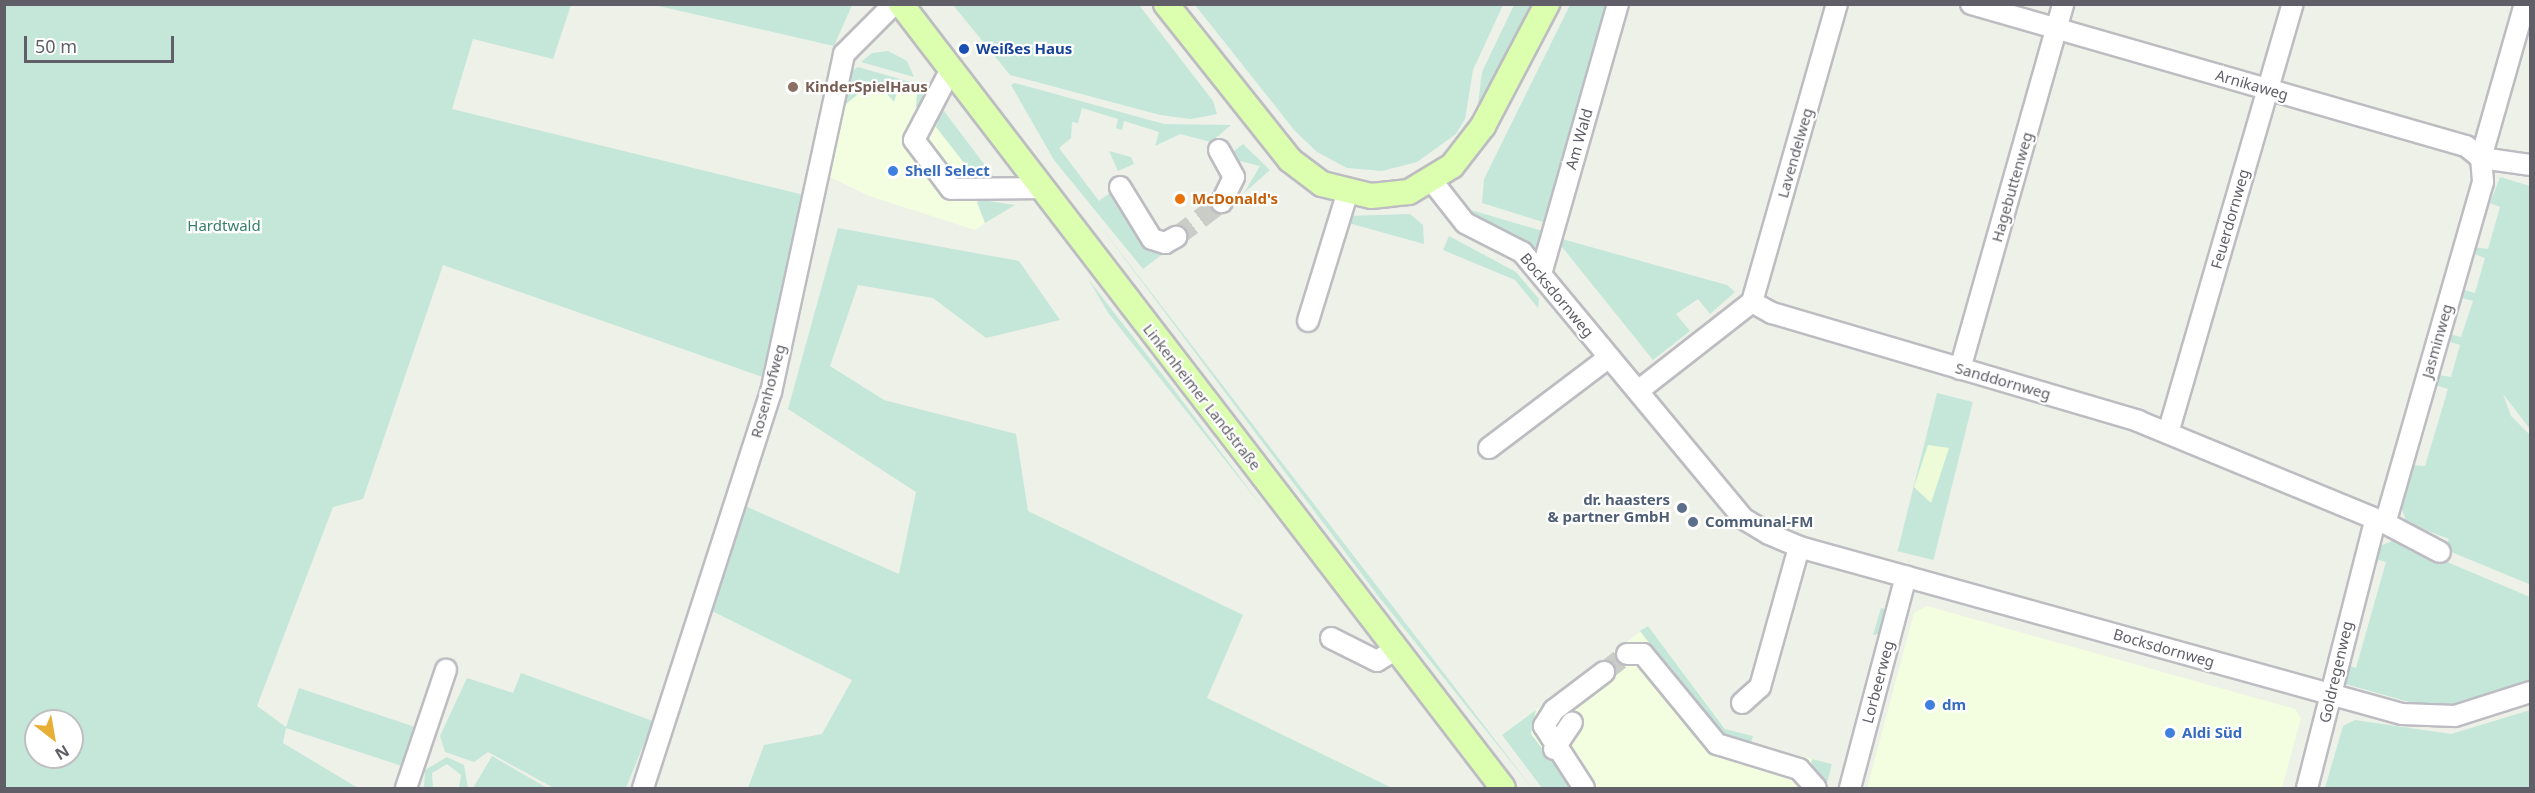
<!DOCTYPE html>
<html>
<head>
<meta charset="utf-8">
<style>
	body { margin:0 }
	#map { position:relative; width:2535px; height:793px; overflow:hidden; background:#edf1e7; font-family:"Noto Sans",sans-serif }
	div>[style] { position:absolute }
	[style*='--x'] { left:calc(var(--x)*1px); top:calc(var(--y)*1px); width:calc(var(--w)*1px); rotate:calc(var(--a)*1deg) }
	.commercial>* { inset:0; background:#f2fedf }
	.green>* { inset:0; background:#c5e7da; transform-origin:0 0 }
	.sand>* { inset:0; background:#eefbd8 }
	.minor-tunnel>* { height:20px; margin-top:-10px; transform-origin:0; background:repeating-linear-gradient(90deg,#caccc7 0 20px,transparent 0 30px) }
	.roads { filter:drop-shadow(2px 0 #bdbcc2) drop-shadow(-2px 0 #bdbcc2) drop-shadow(0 2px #bdbcc2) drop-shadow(0 -2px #bdbcc2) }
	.minor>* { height:20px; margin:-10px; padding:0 10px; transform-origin:10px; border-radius:10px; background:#fff }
	.major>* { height:24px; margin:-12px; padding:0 12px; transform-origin:12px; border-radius:12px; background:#dbfeaf }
	.dots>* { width:16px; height:16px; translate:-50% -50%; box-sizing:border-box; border:3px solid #fff; border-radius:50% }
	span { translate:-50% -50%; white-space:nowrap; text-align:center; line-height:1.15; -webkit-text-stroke:4.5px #fff; paint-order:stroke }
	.transit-label { font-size:15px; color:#164399; font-weight:700 }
	.left { translate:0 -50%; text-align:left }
	.street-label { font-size:15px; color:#605f67 }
	.education-label { font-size:15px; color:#785e54; font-weight:700 }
	.shop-label { font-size:15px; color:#366cbe; font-weight:700 }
	.food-label { font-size:15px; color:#c56008; font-weight:700 }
	.park-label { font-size:15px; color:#358066 }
	.service-label { font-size:15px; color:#4e5e75; font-weight:700 }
	.right { translate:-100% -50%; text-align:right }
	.frame { position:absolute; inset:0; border:6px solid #605f67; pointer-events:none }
	.north { position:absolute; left:24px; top:709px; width:60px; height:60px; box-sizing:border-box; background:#fff; border:2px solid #bfbfc2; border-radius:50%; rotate:149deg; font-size:16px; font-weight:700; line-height:24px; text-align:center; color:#605f67 }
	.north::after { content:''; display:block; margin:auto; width:21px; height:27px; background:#e8af36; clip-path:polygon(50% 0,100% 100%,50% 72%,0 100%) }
	.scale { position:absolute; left:24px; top:36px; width:150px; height:27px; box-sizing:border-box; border:3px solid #605f67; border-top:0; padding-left:8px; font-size:18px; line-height:21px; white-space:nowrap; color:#605f67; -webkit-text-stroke:4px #fff; paint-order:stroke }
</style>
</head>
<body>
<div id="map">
	<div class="commercial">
		<div style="clip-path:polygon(875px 80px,894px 101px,898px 89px,918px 93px,921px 107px,939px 112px,984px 182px,977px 202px,985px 223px,975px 230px,869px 196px,828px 176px,840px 109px)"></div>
		<div style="clip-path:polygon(1927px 606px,2295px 709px,2301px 718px,2282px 788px,1867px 788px,1914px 613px)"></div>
		<div style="clip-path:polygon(1648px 626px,1726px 729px,1753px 736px,1751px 743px,1832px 764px,1826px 788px,1542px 788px,1502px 735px)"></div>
	</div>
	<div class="green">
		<div style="clip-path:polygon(evenodd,5px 5px,571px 5px,553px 59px,473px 39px,452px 109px,804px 195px,768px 379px,443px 265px,363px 499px,333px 507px,257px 706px,286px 727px,299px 688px,415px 727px,402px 766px,286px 728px,283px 743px,358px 788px,5px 788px,5px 5px,36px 721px,72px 721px,72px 757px,36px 757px,36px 721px)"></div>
		<div style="clip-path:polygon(852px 5px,834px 46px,654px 5px,852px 4px)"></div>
		<div style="clip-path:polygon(953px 5px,1139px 5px,1213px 101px,1217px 114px,1191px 119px,1160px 115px,1010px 75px)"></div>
		<div style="clip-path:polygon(1195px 5px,1503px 5px,1473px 70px,1465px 119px,1456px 134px,1417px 162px,1382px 171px,1347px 168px,1317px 152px,1295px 131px)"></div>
		<div style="clip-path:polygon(1514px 5px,1534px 5px,1483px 108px,1468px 128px,1477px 112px,1482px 72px)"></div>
		<div style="clip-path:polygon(1570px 5px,1607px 5px,1543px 222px,1482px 203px,1484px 179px)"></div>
		<div style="clip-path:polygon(888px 51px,907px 61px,914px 77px,861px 62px,872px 53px)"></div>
		<div style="clip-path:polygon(858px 67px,924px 86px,921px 107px,916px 107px,917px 93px,898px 89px,894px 102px,875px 80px,840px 109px,848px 73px)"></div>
		<div style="clip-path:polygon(1015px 83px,1164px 124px,1231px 125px,1211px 142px,1180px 134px,1155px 146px,1159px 132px,1124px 121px,1122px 130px,1116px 128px,1118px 119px,1082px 108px,1078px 123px,1072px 122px,1071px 138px,1059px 148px,1099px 201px,1111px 192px,1148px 240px,1180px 241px,1143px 269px,1054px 160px,1011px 85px)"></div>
		<div style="clip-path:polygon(942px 110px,944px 111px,996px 180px,978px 181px,936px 127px)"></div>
		<div style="clip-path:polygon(1243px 144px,1270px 170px,1244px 193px,1260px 166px,1236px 160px,1233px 152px)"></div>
		<div style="clip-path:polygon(1109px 151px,1131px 157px,1134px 164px,1118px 171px)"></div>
		<div style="clip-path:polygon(2500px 177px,2530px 186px,2530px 429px,2503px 394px,2511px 416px,2530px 435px,2529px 584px,2444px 549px,2449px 539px,2407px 523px,2400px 504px,2412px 465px,2425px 466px,2448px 389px,2435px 385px,2439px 375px,2451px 377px,2460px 345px,2447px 341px,2449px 334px,2461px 337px,2473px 301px,2458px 297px,2461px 289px,2475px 293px,2485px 258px,2472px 253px,2473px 247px,2488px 249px,2500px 207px,2490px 203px)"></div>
		<div style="clip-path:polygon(981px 200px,1015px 205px,985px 223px,977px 202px)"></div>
		<div style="clip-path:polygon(1471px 210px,1546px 232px,1539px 254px,1480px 220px)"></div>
		<div style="clip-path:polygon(1410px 214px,1423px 225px,1424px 244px,1345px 222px,1347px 216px)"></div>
		<div style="clip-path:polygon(1097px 222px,1420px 642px,1532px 788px,1379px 597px)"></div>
		<div style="clip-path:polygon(838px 228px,1019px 261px,1060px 320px,986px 338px,933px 298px,858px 285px,830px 366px,884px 400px,1016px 434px,1028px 511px,1243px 615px,1207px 698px,1392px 788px,748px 788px,764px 745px,822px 734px,852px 680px,712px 611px,745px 506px,899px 574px,916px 492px,788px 409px)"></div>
		<div style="clip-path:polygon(1449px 236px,1516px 272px,1539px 299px,1538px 308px,1515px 280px,1443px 250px)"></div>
		<div style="clip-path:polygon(1562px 239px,1727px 285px,1735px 292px,1710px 314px,1698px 299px,1676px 314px,1690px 331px,1653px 360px,1558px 242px)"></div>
		<div style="clip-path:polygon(1088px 279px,1172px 387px,1263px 508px,1109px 314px)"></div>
		<div style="left:1937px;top:393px;width:37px;height:163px;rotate:14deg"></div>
		<div style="clip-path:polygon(2395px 540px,2530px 597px,2530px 682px,2459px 705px,2427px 707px,2338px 682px,2342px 664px,2356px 668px,2386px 562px,2372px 558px,2375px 548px)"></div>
		<div style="clip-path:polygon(1881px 608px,1888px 610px,1882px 633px,1873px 635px)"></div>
		<div style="clip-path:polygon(1648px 626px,1725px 729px,1753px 736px,1751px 743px,1717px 732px,1640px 631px)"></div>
		<div style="clip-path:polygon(521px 673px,653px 721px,626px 788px,554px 788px,488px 752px,474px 762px,445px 752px,440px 736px,467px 678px,513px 693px)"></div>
		<div style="clip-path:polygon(1536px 710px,1531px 734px,1573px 788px,1542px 788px,1502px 735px)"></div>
		<div style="clip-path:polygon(2530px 710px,2530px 788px,2325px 788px,2343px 726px,2355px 720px,2451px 734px)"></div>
		<div style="clip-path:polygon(492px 756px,547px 788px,473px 788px)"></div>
		<div style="clip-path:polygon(447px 757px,464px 765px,468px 788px,459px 788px,461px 775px,447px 764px,432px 773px,433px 788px,424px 788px,425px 770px)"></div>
		<div style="clip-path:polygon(1812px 759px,1832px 764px,1826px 787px,1811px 766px)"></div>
	</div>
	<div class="sand">
		<div style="clip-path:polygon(1928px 445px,1949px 448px,1931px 503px,1914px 487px)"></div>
	</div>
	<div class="minor-tunnel">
		<div style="--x:1176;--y:237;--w:58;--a:-37.3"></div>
		<div style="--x:1604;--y:672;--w:29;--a:-38"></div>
	</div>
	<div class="roads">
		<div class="minor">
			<div style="--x:1971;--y:4;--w:515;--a:16.01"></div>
			<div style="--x:2466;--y:146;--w:19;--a:39"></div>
			<div style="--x:2481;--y:158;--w:24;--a:85"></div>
			<div style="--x:2483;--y:182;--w:355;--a:106"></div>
			<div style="--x:951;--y:69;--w:80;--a:117.5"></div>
			<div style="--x:914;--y:140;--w:61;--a:52.9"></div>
			<div style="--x:951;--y:189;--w:89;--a:-0.6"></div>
			<div style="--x:1219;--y:150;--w:31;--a:61"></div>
			<div style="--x:1234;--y:177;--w:28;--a:116"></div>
			<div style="--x:2481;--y:158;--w:160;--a:-74.1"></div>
			<div style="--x:2481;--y:158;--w:49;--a:8.1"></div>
			<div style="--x:1432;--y:181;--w:53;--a:51.8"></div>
			<div style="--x:1465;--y:223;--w:64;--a:27"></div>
			<div style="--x:1522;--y:252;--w:347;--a:50.3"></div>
			<div style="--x:1744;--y:519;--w:29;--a:31"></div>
			<div style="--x:1769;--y:534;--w:33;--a:23"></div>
			<div style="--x:1799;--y:547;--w:626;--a:15.48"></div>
			<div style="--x:2402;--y:714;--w:53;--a:2.2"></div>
			<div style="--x:2455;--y:716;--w:79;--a:-17.7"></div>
			<div style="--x:1120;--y:187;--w:61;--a:58.4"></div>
			<div style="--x:1152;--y:239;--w:14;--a:17"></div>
			<div style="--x:1165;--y:243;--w:13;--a:-29"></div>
			<div style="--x:1541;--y:274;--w:281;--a:-74.1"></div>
			<div style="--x:1752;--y:302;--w:23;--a:29"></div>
			<div style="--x:1772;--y:313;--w:382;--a:16.4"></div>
			<div style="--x:2138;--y:421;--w:267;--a:22.4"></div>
			<div style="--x:2385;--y:523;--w:62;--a:27.8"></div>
			<div style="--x:1752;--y:302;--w:310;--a:-74.1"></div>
			<div style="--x:1308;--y:321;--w:133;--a:-72.9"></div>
			<div style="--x:1960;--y:369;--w:379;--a:-74.2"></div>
			<div style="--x:1638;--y:391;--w:145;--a:-38"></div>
			<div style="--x:2168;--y:433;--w:447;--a:-73.8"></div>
			<div style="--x:1489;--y:448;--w:149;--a:-37.1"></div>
			<div style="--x:1331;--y:638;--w:51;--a:26.6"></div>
			<div style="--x:1377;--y:661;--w:22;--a:-32"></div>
			<div style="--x:1627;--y:654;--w:16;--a:0"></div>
			<div style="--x:1643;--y:654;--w:117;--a:50.6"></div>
			<div style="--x:1717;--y:744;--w:86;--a:17"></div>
			<div style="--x:1799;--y:769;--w:25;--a:48"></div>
			<div style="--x:1742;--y:703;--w:24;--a:-42"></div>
			<div style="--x:1760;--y:687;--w:145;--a:-74.4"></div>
			<div style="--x:1554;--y:749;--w:32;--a:-56"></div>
			<div style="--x:406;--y:788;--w:125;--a:-71.3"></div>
			<div style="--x:643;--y:788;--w:416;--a:-72.1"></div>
			<div style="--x:771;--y:392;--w:346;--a:-77.8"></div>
			<div style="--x:844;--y:54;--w:71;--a:-45"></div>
			<div style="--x:1584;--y:788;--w:74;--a:-122.8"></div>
			<div style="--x:1544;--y:726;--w:19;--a:-58"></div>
			<div style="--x:1554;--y:710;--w:63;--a:-37.2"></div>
			<div style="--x:1850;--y:788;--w:219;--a:-75.2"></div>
			<div style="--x:2307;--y:788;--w:276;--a:-75.7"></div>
		</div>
		<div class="major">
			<div style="--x:901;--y:4;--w:988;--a:52.48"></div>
			<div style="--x:1166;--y:4;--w:199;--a:51.5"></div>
			<div style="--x:1290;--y:160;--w:40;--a:37"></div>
			<div style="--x:1322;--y:184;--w:50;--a:13.8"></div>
			<div style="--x:1371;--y:196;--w:38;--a:-6"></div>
			<div style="--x:1409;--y:192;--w:50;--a:-31.2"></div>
			<div style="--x:1452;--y:166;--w:51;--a:-52.2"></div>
			<div style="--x:1483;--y:126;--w:138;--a:-62.3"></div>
		</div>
	</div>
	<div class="dots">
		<div style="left:964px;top:49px;background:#1a4fb4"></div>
		<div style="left:793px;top:87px;background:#8d6e63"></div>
		<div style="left:893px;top:171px;background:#3f7fe0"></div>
		<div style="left:1180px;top:199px;background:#e8710a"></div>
		<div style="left:1682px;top:508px;background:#5c6f8a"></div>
		<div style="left:1693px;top:522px;background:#5c6f8a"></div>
		<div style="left:1930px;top:705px;background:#3f7fe0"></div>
		<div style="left:2170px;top:733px;background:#3f7fe0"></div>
	</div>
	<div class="transit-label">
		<span class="left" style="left:976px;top:49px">Weißes Haus</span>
	</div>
	<div class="street-label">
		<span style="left:2252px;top:85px;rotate:16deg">Arnikaweg</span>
		<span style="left:1579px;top:139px;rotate:-74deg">Am Wald</span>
		<span style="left:1795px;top:153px;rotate:-74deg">Lavendelweg</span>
		<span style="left:2012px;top:187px;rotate:-74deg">Hagebuttenweg</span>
		<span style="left:2230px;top:219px;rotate:-74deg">Feuerdornweg</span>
		<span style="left:1557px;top:295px;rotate:50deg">Bocksdornweg</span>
		<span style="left:2437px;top:341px;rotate:-74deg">Jasminweg</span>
		<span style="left:2003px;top:381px;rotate:16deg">Sanddornweg</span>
		<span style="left:768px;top:391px;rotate:-75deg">Rosenhofweg</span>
		<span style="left:1202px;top:397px;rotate:52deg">Linkenheimer Landstraße</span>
		<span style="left:2164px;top:648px;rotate:16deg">Bocksdornweg</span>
		<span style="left:2336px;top:672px;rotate:-77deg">Goldregenweg</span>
		<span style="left:1878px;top:682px;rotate:-75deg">Lorbeerweg</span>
	</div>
	<div class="education-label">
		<span class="left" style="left:805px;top:87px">KinderSpielHaus</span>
	</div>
	<div class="shop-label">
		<span class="left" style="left:905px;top:171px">Shell Select</span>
		<span class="left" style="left:1942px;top:705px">dm</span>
		<span class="left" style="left:2182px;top:733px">Aldi Süd</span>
	</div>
	<div class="food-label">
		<span class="left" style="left:1192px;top:199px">McDonald's</span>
	</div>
	<div class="park-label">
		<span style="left:224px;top:226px">Hardtwald</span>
	</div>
	<div class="service-label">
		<span class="right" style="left:1670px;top:508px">dr. haasters<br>&amp; partner GmbH</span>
		<span class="left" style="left:1705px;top:522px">Communal-FM</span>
	</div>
	<div class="frame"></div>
	<div class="north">N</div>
	<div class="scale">50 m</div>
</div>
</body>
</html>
